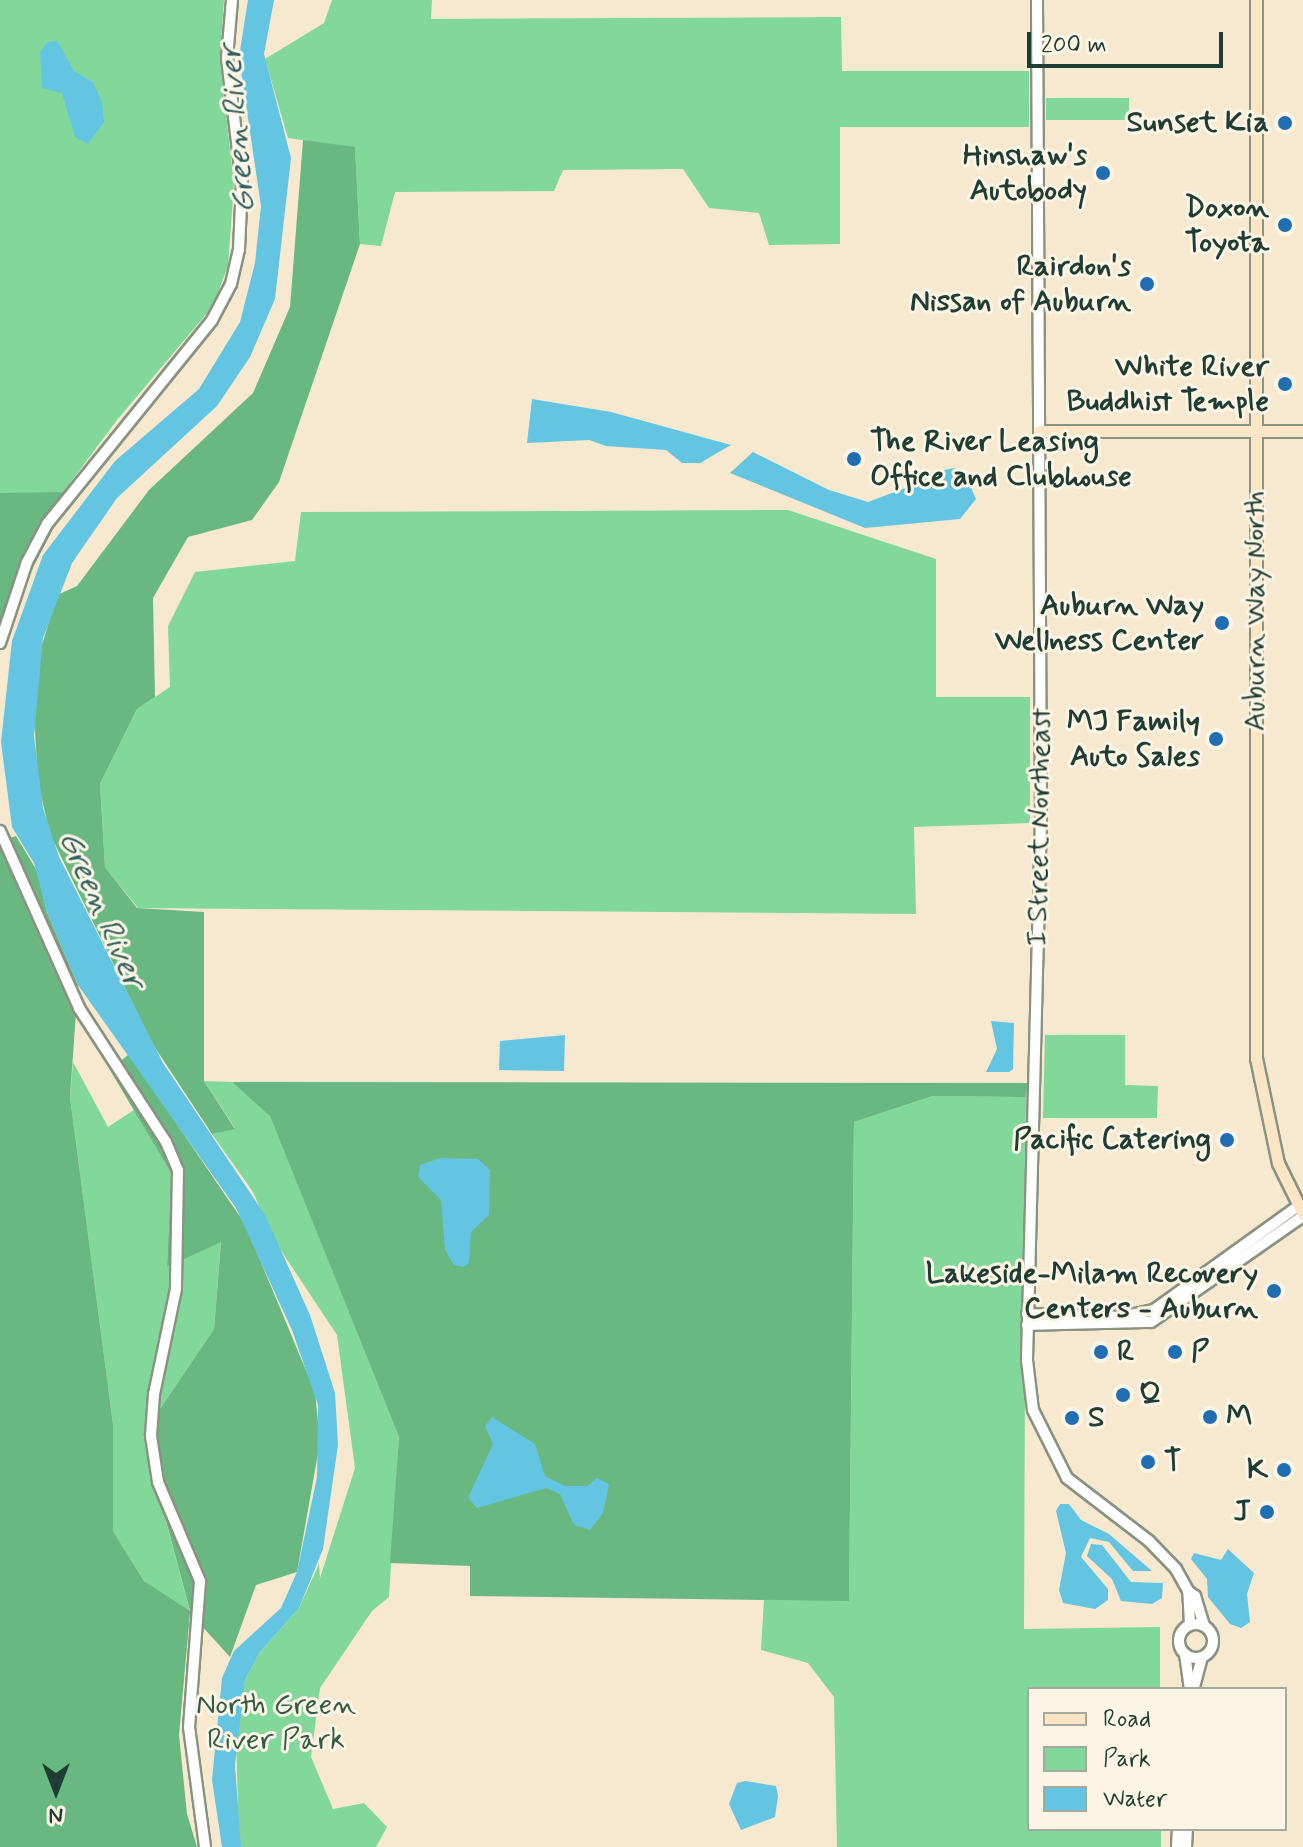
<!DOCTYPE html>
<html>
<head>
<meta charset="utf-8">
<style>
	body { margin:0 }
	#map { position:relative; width:1303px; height:1847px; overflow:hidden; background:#f6e9d0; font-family:Mynerve,sans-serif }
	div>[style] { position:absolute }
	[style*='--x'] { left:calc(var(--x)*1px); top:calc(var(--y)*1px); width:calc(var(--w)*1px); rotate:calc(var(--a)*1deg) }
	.green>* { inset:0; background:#82d79a; transform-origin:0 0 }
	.forest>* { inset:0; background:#69b882 }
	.water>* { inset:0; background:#63c5e1 }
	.roads { filter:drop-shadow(2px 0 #8a9382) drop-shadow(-2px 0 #8a9382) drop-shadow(0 2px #8a9382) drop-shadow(0 -2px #8a9382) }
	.tertiary>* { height:10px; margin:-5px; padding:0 5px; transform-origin:5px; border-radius:5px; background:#fff }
	.tertiary>.ring { margin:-5px; padding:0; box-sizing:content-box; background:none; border:10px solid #fff; border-radius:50% }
	.secondary>* { height:11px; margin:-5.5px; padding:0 5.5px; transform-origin:5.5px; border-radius:5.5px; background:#fce5c4 }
	.dots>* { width:22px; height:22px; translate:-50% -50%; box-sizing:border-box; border:4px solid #fcf5e5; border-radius:50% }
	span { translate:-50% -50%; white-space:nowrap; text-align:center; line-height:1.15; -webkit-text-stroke:6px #fcf5e5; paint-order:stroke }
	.poi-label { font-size:30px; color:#1f3d34; font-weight:700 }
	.right { translate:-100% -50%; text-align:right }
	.left { translate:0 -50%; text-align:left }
	.street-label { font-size:30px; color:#1f3d34 }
	.park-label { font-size:30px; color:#335c48 }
	.water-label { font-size:32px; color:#305f5f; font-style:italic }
	.legend { position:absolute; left:1027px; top:1687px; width:260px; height:144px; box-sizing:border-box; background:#fcf5e5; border:2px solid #a4ab9e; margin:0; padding:10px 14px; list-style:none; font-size:24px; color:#1f3d34 }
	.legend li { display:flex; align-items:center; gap:16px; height:40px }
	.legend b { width:40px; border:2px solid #a4ab9e }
	.north { position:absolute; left:16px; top:1751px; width:80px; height:80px; -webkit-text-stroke:6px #fcf5e5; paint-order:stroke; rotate:180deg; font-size:22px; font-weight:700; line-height:32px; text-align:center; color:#1f3d34 }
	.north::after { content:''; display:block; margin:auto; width:28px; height:36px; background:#1f3d34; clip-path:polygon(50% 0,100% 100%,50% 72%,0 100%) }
	.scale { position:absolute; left:1027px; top:32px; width:196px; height:36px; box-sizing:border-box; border:4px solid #1f3d34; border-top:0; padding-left:10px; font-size:24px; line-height:28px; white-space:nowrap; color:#1f3d34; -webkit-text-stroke:6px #fcf5e5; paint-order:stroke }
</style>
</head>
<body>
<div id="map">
	<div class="green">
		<div style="clip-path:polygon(0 0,224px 0,220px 59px,234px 184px,228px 266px,213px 306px,117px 420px,20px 550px,0 627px)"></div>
		<div style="clip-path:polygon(332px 0,432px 0,431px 19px,841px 17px,842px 71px,1029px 71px,1029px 127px,840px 127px,840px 244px,769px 245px,759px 213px,709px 208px,683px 169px,563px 170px,554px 191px,395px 192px,381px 246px,360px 244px,355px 148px,288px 138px,265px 59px,324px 23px)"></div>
		<div style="left:1046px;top:98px;width:83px;height:22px"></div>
		<div style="clip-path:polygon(788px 510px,936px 559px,936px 697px,1030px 697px,1030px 823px,914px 827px,916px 914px,138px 908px,105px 867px,100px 784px,137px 709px,170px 687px,168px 626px,195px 572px,295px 561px,301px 512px)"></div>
		<div style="clip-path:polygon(1045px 1035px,1125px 1035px,1125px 1085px,1158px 1086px,1157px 1118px,1043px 1118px)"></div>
		<div style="clip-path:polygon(73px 1062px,108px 1127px,134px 1110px,171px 1173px,167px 1267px,221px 1241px,214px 1329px,143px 1434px,190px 1612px,144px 1581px,113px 1531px,113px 1424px,70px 1097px)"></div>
		<div style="clip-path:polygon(204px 1081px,232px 1082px,270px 1115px,399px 1437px,389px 1597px,372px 1611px,320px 1688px,311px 1757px,333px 1809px,364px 1803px,387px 1827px,376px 1847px,241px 1847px,239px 1840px,236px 1739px,245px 1680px,260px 1652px,299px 1608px,319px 1564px,320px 1578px,355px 1468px,337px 1335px,274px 1240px,253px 1192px,212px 1134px,235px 1128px)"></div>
		<div style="clip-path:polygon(933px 1096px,1026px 1097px,1024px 1629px,1160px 1627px,1160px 1689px,1029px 1689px,1029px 1829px,1161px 1829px,1161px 1847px,837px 1847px,834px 1697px,808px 1663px,761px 1650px,764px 1599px,849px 1600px,854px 1122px)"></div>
	</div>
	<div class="forest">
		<div style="clip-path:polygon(303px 140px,355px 147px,360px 244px,279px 482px,252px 520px,188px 537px,153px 598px,155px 697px,137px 709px,100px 784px,105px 867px,137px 908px,204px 912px,204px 1081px,235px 1129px,212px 1134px,152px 1043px,50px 834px,38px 782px,34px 715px,39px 655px,57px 595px,77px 586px,149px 490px,253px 393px,290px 307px)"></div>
		<div style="clip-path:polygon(72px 492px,8px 616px,0 646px,0 493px)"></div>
		<div style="clip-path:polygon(16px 836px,37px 871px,47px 912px,78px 985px,70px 1097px,113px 1424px,113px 1531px,144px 1581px,190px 1611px,143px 1434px,214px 1329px,221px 1242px,167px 1267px,171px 1173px,110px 1070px,129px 1054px,245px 1224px,315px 1392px,320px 1442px,297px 1572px,256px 1585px,230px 1657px,190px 1613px,179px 1735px,187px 1814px,197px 1847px,0 1847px,0 841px)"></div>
		<div style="clip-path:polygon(232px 1082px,1028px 1083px,1026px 1097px,933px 1096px,854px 1122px,849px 1601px,470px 1596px,470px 1566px,390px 1563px,399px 1437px,270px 1116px)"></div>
	</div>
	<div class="water">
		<div style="clip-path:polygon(248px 0,274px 0,264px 54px,291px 158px,275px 299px,250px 357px,217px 406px,117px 498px,72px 563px,43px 638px,34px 736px,43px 808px,59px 857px,163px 1063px,265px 1215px,310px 1315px,335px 1393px,338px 1445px,323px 1549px,299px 1608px,260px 1652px,245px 1680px,235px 1765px,241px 1847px,222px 1847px,212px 1780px,222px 1678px,234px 1651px,281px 1608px,297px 1572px,317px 1477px,318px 1405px,292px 1330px,236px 1208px,78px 985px,47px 912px,34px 863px,12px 827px,1px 742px,12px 641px,43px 555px,115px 461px,199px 389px,240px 322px,255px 263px,261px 206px,239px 57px)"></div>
		<div style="clip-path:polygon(57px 41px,74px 71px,93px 82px,102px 102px,104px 122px,88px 144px,75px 137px,62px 93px,42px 88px,40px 53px,47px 42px)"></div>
		<div style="clip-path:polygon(532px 399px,611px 412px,731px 445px,700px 463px,682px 463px,666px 450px,606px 446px,589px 440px,527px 443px)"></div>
		<div style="clip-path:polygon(753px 452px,829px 490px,868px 502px,913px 485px,925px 474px,954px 468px,964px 472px,976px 499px,960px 519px,865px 528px,730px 473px)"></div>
		<div style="clip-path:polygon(991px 1021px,1014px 1023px,1013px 1069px,1009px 1072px,986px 1072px,997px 1049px)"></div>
		<div style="clip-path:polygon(565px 1035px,564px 1071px,499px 1070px,500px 1041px)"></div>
		<div style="clip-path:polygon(440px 1158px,478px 1159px,490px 1170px,489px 1215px,471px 1232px,469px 1263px,464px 1267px,454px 1265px,445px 1250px,441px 1200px,418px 1177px,420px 1165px)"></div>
		<div style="clip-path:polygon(492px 1417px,535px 1444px,545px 1476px,565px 1486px,587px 1486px,597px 1478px,609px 1484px,603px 1513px,590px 1530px,574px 1525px,560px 1494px,546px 1488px,477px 1508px,468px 1498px,493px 1444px,485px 1426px)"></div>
		<div style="clip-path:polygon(1060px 1504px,1069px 1504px,1081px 1520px,1109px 1534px,1152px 1571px,1133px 1571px,1109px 1542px,1090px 1538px,1081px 1557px,1108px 1589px,1108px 1600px,1095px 1609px,1063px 1603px,1059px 1590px,1066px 1553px,1056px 1511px)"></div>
		<div style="clip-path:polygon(1091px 1544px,1102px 1545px,1131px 1582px,1163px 1583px,1162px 1598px,1152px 1604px,1121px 1601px,1112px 1579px,1087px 1556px)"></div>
		<div style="clip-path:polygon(1228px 1549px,1254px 1573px,1247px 1594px,1250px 1622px,1241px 1628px,1230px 1624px,1208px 1597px,1207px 1579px,1191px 1559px,1194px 1553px,1221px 1560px)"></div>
		<div style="clip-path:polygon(745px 1781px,776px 1786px,778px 1796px,775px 1817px,741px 1830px,729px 1804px,737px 1783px)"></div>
	</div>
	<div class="roads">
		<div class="tertiary">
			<div style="--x:1037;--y:0;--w:818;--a:89.72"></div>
			<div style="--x:1041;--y:818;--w:542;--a:91.48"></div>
			<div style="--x:1027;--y:1360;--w:50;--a:83.2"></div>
			<div style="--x:1033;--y:1410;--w:76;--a:63.4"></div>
			<div style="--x:1067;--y:1478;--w:103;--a:37.5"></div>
			<div style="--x:1149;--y:1541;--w:39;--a:46"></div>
			<div style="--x:1176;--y:1569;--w:25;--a:61"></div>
			<div style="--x:0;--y:643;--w:85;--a:-71.6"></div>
			<div style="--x:27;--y:562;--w:43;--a:-62.2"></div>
			<div style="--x:47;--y:524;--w:262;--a:-51"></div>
			<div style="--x:212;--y:320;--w:41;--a:-62.2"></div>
			<div style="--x:231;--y:284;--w:36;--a:-77"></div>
			<div style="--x:239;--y:249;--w:65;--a:-87.4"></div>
			<div style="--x:242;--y:184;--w:127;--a:-96.8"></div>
			<div style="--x:227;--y:58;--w:58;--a:-85.1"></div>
			<div style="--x:0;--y:831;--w:194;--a:65.9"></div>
			<div style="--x:79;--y:1008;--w:160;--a:57"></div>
			<div style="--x:166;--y:1142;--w:30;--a:67"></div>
			<div style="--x:178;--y:1170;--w:119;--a:91"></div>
			<div style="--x:176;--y:1289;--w:107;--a:101.8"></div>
			<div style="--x:154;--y:1394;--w:42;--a:94.1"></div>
			<div style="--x:151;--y:1436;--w:47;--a:81.3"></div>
			<div style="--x:158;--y:1482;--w:108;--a:67"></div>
			<div style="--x:200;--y:1581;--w:146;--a:94.3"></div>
			<div style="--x:189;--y:1727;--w:121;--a:82.4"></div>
			<div style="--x:1027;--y:1314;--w:94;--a:1.8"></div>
			<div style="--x:1121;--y:1317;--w:34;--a:-12"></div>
			<div style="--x:1154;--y:1310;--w:178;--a:-35.8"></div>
			<div style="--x:1027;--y:1325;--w:124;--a:-1.4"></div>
			<div style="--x:1151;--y:1322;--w:185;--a:-34.9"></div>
			<div class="ring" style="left:1179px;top:1624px;width:24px;height:24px"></div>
			<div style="--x:1190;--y:1624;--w:33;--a:-93"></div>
			<div style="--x:1188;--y:1591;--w:9;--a:36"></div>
			<div style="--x:1195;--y:1596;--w:31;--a:73"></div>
			<div style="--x:1185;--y:1654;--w:35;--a:82"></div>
			<div style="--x:1194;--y:1687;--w:31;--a:-75"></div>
			<div style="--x:1177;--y:1847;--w:18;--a:-87"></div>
			<div style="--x:1186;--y:1847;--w:18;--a:-87"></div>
		</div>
		<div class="secondary">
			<div style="--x:1256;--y:0;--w:1058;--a:90"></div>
			<div style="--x:1256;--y:1058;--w:107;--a:78.2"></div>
			<div style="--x:1278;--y:1163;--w:57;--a:63.9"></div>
			<div style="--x:1039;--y:431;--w:264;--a:0"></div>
		</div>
	</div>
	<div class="dots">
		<div style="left:1285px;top:123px;background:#1f6fb2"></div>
		<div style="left:1103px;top:173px;background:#1f6fb2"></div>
		<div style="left:1285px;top:225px;background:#1f6fb2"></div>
		<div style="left:1147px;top:284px;background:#1f6fb2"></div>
		<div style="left:1285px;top:384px;background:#1f6fb2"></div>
		<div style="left:854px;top:459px;background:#1f6fb2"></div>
		<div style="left:1222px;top:623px;background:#1f6fb2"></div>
		<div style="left:1216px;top:739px;background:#1f6fb2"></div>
		<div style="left:1227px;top:1140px;background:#1f6fb2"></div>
		<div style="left:1274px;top:1291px;background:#1f6fb2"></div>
		<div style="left:1101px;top:1352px;background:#1f6fb2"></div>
		<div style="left:1175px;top:1352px;background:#1f6fb2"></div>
		<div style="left:1123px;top:1395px;background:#1f6fb2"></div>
		<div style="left:1210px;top:1417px;background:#1f6fb2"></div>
		<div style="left:1072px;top:1418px;background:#1f6fb2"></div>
		<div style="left:1148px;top:1462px;background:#1f6fb2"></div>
		<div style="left:1284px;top:1470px;background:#1f6fb2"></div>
		<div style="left:1267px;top:1512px;background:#1f6fb2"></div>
	</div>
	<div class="poi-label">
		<span class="right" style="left:1269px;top:123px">Sunset Kia</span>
		<span class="right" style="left:1087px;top:173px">Hinshaw's<br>Autobody</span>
		<span class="right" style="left:1269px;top:225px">Doxon<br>Toyota</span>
		<span class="right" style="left:1131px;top:284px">Rairdon's<br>Nissan of Auburn</span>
		<span class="right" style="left:1269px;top:384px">White River<br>Buddhist Temple</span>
		<span class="left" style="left:870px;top:459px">The River Leasing<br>Office and Clubhouse</span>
		<span class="right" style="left:1204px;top:623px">Auburn Way<br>Wellness Center</span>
		<span class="right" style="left:1200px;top:739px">MJ Family<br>Auto Sales</span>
		<span class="right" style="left:1211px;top:1140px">Pacific Catering</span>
		<span class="right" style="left:1258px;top:1291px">Lakeside-Milam Recovery<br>Centers - Auburn</span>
		<span class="left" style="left:1117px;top:1352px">R</span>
		<span class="left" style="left:1191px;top:1352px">P</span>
		<span class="left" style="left:1139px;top:1395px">Q</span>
		<span class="left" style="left:1226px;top:1417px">M</span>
		<span class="left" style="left:1088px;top:1418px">S</span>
		<span class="left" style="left:1164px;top:1462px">T</span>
		<span class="right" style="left:1268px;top:1470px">K</span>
		<span class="right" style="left:1251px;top:1512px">J</span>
	</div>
	<div class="street-label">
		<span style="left:1256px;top:611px;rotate:-90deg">Auburn Way North</span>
		<span style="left:1040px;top:827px;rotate:-89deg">I Street Northeast</span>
	</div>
	<div class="park-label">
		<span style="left:276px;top:1722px">North Green<br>River Park</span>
	</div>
	<div class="water-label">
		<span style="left:238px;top:129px;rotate:-95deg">Green River</span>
		<span style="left:101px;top:910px;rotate:66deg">Green River</span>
	</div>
	<ul class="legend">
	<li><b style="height:10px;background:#fce5c4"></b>Road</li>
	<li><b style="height:22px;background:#82d79a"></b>Park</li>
	<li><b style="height:22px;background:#63c5e1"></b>Water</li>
	</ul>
	<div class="north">N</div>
	<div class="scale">200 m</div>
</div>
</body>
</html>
